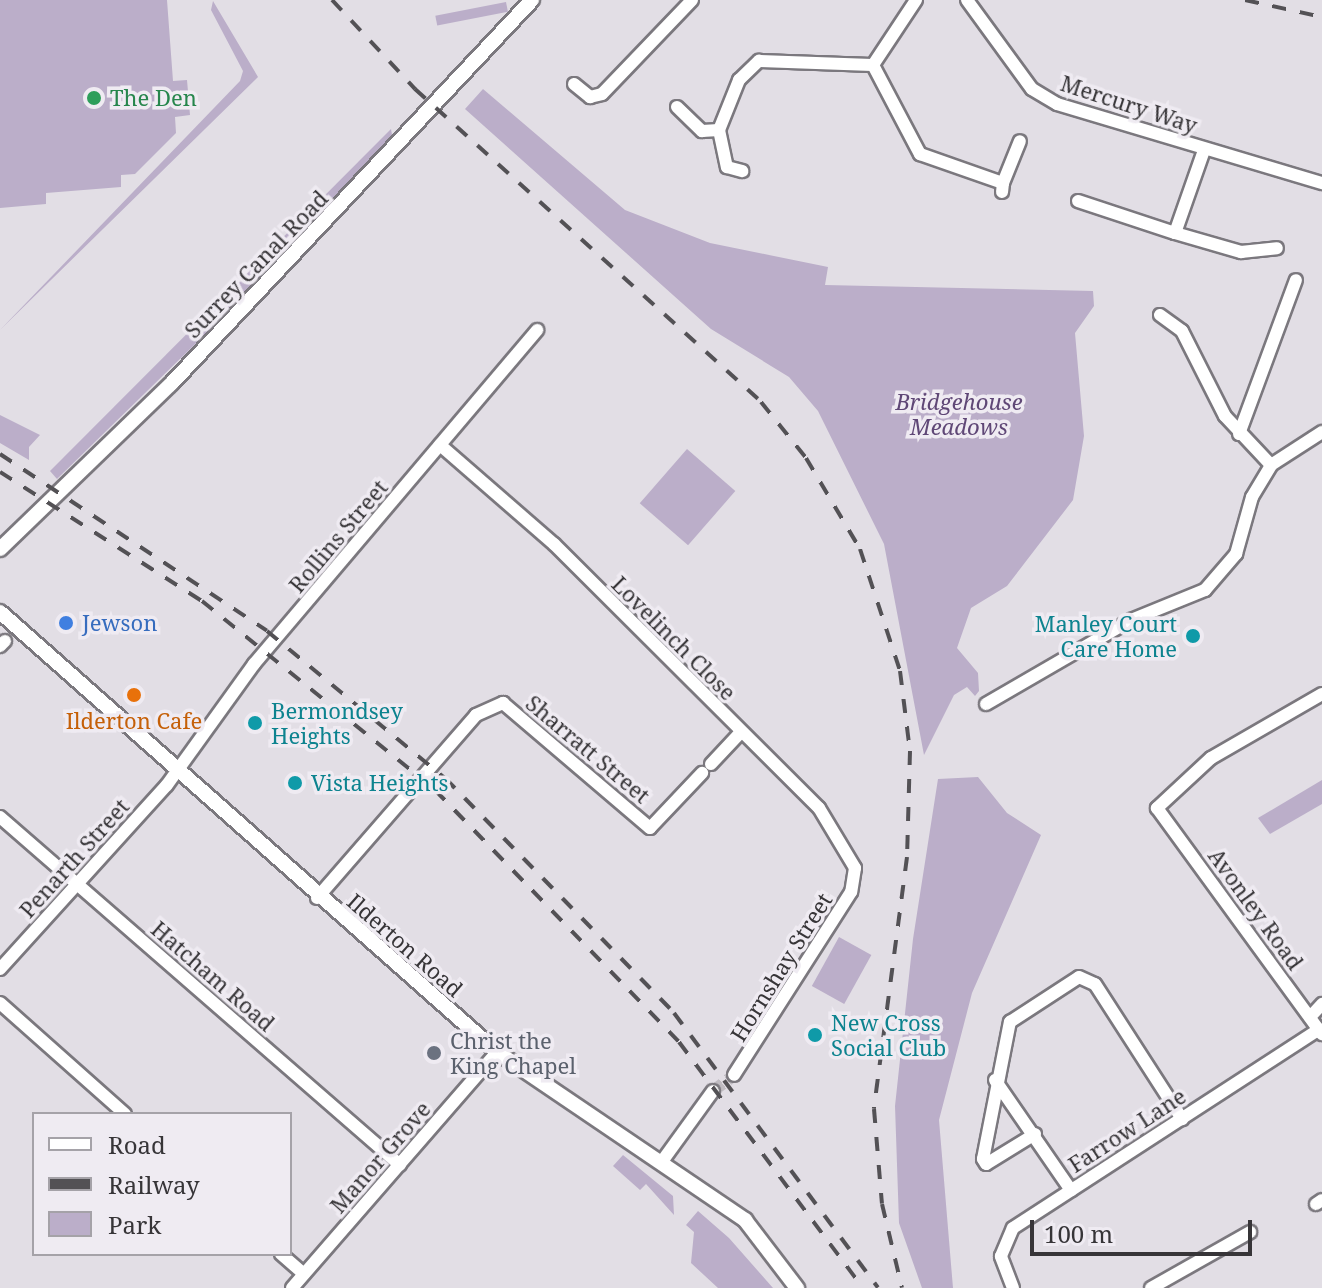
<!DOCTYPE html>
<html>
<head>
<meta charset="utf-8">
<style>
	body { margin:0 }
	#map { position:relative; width:1322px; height:1288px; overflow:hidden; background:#e2dee5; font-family:"Noto Serif",serif }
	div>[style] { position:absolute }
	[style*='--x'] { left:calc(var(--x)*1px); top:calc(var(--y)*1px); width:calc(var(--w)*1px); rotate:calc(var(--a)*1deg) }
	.green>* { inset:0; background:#bbaec9; transform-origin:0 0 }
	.minor-tunnel>* { height:12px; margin-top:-6px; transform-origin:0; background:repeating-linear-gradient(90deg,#c0bcc2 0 12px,transparent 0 18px) }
	.roads { filter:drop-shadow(2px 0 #7b787e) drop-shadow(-2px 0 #7b787e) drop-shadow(0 2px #7b787e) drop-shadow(0 -2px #7b787e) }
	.minor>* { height:12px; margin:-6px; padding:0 6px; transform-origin:6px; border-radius:6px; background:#fff }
	.tertiary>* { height:14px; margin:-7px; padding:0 7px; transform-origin:7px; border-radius:7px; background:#fff }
	.rail>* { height:4px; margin-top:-2px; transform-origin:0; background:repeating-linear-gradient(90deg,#535155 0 14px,transparent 0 28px) }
	.dots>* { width:22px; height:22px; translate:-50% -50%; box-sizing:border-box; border:4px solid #efebf2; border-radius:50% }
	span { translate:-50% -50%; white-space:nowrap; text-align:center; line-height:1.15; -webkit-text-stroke:7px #efebf2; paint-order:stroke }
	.leisure-label { font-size:22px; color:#27864d }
	.left { translate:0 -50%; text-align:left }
	.street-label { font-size:22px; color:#373538 }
	.park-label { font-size:22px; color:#5f4776; font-style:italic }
	.shop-label { font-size:22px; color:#366cbe }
	.culture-label { font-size:22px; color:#0d838f }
	.right { translate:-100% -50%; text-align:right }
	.food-label { font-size:22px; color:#c56008 }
	.worship-label { font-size:22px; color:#5b616d }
	.legend { position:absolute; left:32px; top:1112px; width:260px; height:144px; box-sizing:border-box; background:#efebf2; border:2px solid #a5a2a8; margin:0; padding:10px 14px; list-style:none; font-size:24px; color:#373538 }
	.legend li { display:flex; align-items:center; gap:16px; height:40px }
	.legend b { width:40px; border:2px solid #a5a2a8 }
	.scale { position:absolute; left:1030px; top:1220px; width:222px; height:36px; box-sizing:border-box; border:4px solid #373538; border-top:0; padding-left:10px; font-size:24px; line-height:28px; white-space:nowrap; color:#373538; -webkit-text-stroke:6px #efebf2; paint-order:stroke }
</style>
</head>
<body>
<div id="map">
	<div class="green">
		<div style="clip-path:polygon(0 0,167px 0,173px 81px,187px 80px,190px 115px,175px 117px,176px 133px,135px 174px,121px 175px,121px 187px,46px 193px,46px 204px,0 208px)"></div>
		<div style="clip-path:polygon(213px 1px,258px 77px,0 330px,240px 81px,243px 71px,211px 10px)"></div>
		<div style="left:506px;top:2px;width:10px;height:72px;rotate:79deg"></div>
		<div style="clip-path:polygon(483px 89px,625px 210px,710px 243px,828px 267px,825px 285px,1093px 291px,1094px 306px,1075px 333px,1084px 436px,1073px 500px,1007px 586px,971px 608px,957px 648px,978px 673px,979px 691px,975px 696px,967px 687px,954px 695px,924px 755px,884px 544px,818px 411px,789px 377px,711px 329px,465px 109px)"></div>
		<div style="clip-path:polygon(391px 129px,393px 141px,266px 275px,57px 479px,50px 471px)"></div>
		<div style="clip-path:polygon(0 415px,40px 435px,29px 447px,29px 460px,0 443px)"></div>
		<div style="left:687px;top:449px;width:64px;height:72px;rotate:41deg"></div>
		<div style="clip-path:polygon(978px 777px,1007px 813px,1041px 835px,972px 993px,939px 1120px,953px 1288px,922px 1288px,899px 1223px,895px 1106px,913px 939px,938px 779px)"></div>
		<div style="clip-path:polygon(1322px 780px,1322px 804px,1270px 834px,1258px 818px)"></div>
		<div style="left:839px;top:937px;width:37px;height:56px;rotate:29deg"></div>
		<div style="clip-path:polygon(623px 1155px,673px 1196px,674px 1215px,646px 1184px,640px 1190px,613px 1166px)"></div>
		<div style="clip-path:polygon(698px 1211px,729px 1238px,773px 1288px,718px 1288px,691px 1263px,694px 1232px,686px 1225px)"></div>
	</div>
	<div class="minor-tunnel">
		<div style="--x:713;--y:1091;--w:26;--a:-37"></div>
	</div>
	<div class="roads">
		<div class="minor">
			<div style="--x:967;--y:0;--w:110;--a:53.9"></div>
			<div style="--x:1032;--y:89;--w:29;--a:31"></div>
			<div style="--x:1057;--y:104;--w:277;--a:16.6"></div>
			<div style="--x:873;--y:65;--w:101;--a:62.2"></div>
			<div style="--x:920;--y:154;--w:88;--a:19.3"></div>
			<div style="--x:1003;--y:183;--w:9;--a:96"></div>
			<div style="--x:873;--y:65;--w:78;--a:-56.5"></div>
			<div style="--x:574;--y:84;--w:21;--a:39"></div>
			<div style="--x:590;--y:97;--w:12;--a:-14"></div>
			<div style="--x:602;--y:94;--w:130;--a:-46.2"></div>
			<div style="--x:677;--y:107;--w:35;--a:44"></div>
			<div style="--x:702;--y:131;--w:17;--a:-3"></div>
			<div style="--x:719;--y:130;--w:54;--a:-68.2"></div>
			<div style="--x:739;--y:80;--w:28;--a:-44"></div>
			<div style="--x:759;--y:61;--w:114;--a:2"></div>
			<div style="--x:719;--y:130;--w:38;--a:78"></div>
			<div style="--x:727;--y:167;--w:16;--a:15"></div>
			<div style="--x:1003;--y:183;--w:45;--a:-68"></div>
			<div style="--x:1078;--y:201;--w:102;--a:18.3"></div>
			<div style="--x:1175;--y:233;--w:88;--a:-70.7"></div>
			<div style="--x:1175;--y:233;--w:69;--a:16.1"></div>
			<div style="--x:1241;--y:252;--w:36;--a:-6"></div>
			<div style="--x:1160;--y:315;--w:27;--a:36"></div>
			<div style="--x:1182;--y:331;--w:95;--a:63.2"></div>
			<div style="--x:1225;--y:416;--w:67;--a:46.8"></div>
			<div style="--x:1239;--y:434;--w:164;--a:-69.7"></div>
			<div style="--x:440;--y:445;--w:151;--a:41"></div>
			<div style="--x:554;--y:544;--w:374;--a:44.9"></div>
			<div style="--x:819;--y:808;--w:70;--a:59"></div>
			<div style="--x:855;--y:868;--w:24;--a:99"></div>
			<div style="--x:851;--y:892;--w:217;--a:122.6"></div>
			<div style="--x:0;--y:646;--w:7;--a:-45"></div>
			<div style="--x:1322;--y:694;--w:128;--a:150"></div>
			<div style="--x:1211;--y:758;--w:74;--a:137.2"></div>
			<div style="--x:1157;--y:808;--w:280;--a:53.9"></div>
			<div style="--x:986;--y:704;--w:168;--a:-30.1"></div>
			<div style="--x:1131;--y:620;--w:80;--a:-22.1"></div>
			<div style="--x:1205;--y:590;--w:48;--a:-49.3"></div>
			<div style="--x:1236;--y:554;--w:59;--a:-74.3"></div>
			<div style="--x:1252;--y:497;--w:37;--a:-59"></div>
			<div style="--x:1271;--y:465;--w:61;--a:-32.9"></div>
			<div style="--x:711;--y:764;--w:42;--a:-46.9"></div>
			<div style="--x:0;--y:817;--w:530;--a:41.02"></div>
			<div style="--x:317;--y:898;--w:242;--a:-49"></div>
			<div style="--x:476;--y:715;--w:30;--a:-24"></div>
			<div style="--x:503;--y:703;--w:193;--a:40.4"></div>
			<div style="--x:650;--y:828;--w:76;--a:-46.6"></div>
			<div style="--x:0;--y:969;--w:248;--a:-47.8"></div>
			<div style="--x:167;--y:785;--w:149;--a:-54.3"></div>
			<div style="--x:254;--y:664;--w:438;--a:-49.7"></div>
			<div style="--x:0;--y:1003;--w:167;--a:41.6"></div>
			<div style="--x:1310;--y:1017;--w:18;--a:-47"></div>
			<div style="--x:995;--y:1080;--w:134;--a:55.4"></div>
			<div style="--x:1035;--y:1134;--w:57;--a:148.5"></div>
			<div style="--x:986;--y:1164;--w:6;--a:-121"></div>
			<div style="--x:983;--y:1159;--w:140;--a:-78.9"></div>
			<div style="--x:1010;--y:1022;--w:82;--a:-33.1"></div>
			<div style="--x:1079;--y:977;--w:17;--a:24"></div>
			<div style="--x:1095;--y:984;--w:161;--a:57.2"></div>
			<div style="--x:663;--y:1160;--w:85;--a:-54.1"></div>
			<div style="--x:1316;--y:1204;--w:7;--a:-34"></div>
			<div style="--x:281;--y:1254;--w:30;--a:41"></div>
			<div style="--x:292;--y:1288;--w:313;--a:-49"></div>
			<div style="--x:1013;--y:1288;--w:34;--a:-111"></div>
			<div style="--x:1001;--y:1256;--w:30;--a:-67"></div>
			<div style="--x:1013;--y:1228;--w:365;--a:-33"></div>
			<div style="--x:1151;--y:1288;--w:114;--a:-29.5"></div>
		</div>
		<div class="tertiary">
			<div style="--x:0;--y:549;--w:238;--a:-44"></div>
			<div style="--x:171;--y:384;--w:527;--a:-46.77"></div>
			<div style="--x:0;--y:612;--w:664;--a:41.52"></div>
			<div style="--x:497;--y:1052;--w:300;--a:34.1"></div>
			<div style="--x:745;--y:1220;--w:86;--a:52.6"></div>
		</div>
	</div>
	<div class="rail">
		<div style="--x:332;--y:0;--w:122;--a:47"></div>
		<div style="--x:415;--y:89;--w:467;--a:42.1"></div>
		<div style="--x:761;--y:402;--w:72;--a:51.2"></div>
		<div style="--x:806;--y:458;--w:106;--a:59.3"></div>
		<div style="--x:860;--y:549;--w:128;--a:71.8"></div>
		<div style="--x:900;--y:671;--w:81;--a:82.9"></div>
		<div style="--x:910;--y:751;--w:106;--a:91.6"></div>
		<div style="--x:907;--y:857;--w:254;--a:97.5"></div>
		<div style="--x:874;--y:1109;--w:95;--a:85.2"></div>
		<div style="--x:882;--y:1204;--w:86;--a:76.6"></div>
		<div style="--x:1245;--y:0;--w:79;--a:12.4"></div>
		<div style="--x:0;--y:454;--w:320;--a:33.5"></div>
		<div style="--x:267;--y:631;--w:231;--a:39.6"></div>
		<div style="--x:445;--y:778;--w:328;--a:45.7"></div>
		<div style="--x:674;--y:1013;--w:342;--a:53.4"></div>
		<div style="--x:0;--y:472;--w:240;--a:32.6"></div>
		<div style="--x:202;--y:601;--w:300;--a:39"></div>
		<div style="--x:435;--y:790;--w:351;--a:45.9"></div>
		<div style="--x:679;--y:1042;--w:307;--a:53.2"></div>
	</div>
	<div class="dots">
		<div style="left:94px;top:98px;background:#2e9e5b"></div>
		<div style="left:66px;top:623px;background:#3f7fe0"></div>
		<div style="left:1193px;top:636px;background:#0f9aa8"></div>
		<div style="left:134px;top:695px;background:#e8710a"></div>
		<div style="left:255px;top:723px;background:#0f9aa8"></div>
		<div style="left:295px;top:783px;background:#0f9aa8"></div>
		<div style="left:815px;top:1035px;background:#0f9aa8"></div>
		<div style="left:434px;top:1053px;background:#6b7280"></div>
	</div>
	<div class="leisure-label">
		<span class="left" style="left:110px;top:98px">The Den</span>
	</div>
	<div class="street-label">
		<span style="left:1129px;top:104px;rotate:18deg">Mercury Way</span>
		<span style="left:256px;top:264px;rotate:-46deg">Surrey Canal Road</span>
		<span style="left:338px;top:536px;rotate:-50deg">Rollins Street</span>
		<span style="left:674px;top:638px;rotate:45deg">Lovelinch Close</span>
		<span style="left:588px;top:749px;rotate:40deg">Sharratt Street</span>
		<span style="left:74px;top:858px;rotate:-48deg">Penarth Street</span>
		<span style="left:1256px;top:909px;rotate:54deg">Avonley Road</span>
		<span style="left:405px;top:945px;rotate:41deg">Ilderton Road</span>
		<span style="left:781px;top:967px;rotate:-58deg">Hornshay Street</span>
		<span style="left:213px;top:976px;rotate:41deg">Hatcham Road</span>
		<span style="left:1127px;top:1130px;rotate:-33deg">Farrow Lane</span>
		<span style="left:380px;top:1157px;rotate:-49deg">Manor Grove</span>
	</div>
	<div class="park-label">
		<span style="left:959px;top:414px">Bridgehouse<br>Meadows</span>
	</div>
	<div class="shop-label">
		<span class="left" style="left:82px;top:623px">Jewson</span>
	</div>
	<div class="culture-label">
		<span class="right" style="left:1177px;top:636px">Manley Court<br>Care Home</span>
		<span class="left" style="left:271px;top:723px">Bermondsey<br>Heights</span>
		<span class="left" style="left:311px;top:783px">Vista Heights</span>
		<span class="left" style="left:831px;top:1035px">New Cross<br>Social Club</span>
	</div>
	<div class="food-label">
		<span style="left:134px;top:721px">Ilderton Cafe</span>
	</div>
	<div class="worship-label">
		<span class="left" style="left:450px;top:1053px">Christ the<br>King Chapel</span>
	</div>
	<ul class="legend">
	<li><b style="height:10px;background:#fff"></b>Road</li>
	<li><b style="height:10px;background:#535155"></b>Railway</li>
	<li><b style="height:22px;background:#bbaec9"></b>Park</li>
	</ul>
	<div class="scale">100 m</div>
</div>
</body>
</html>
